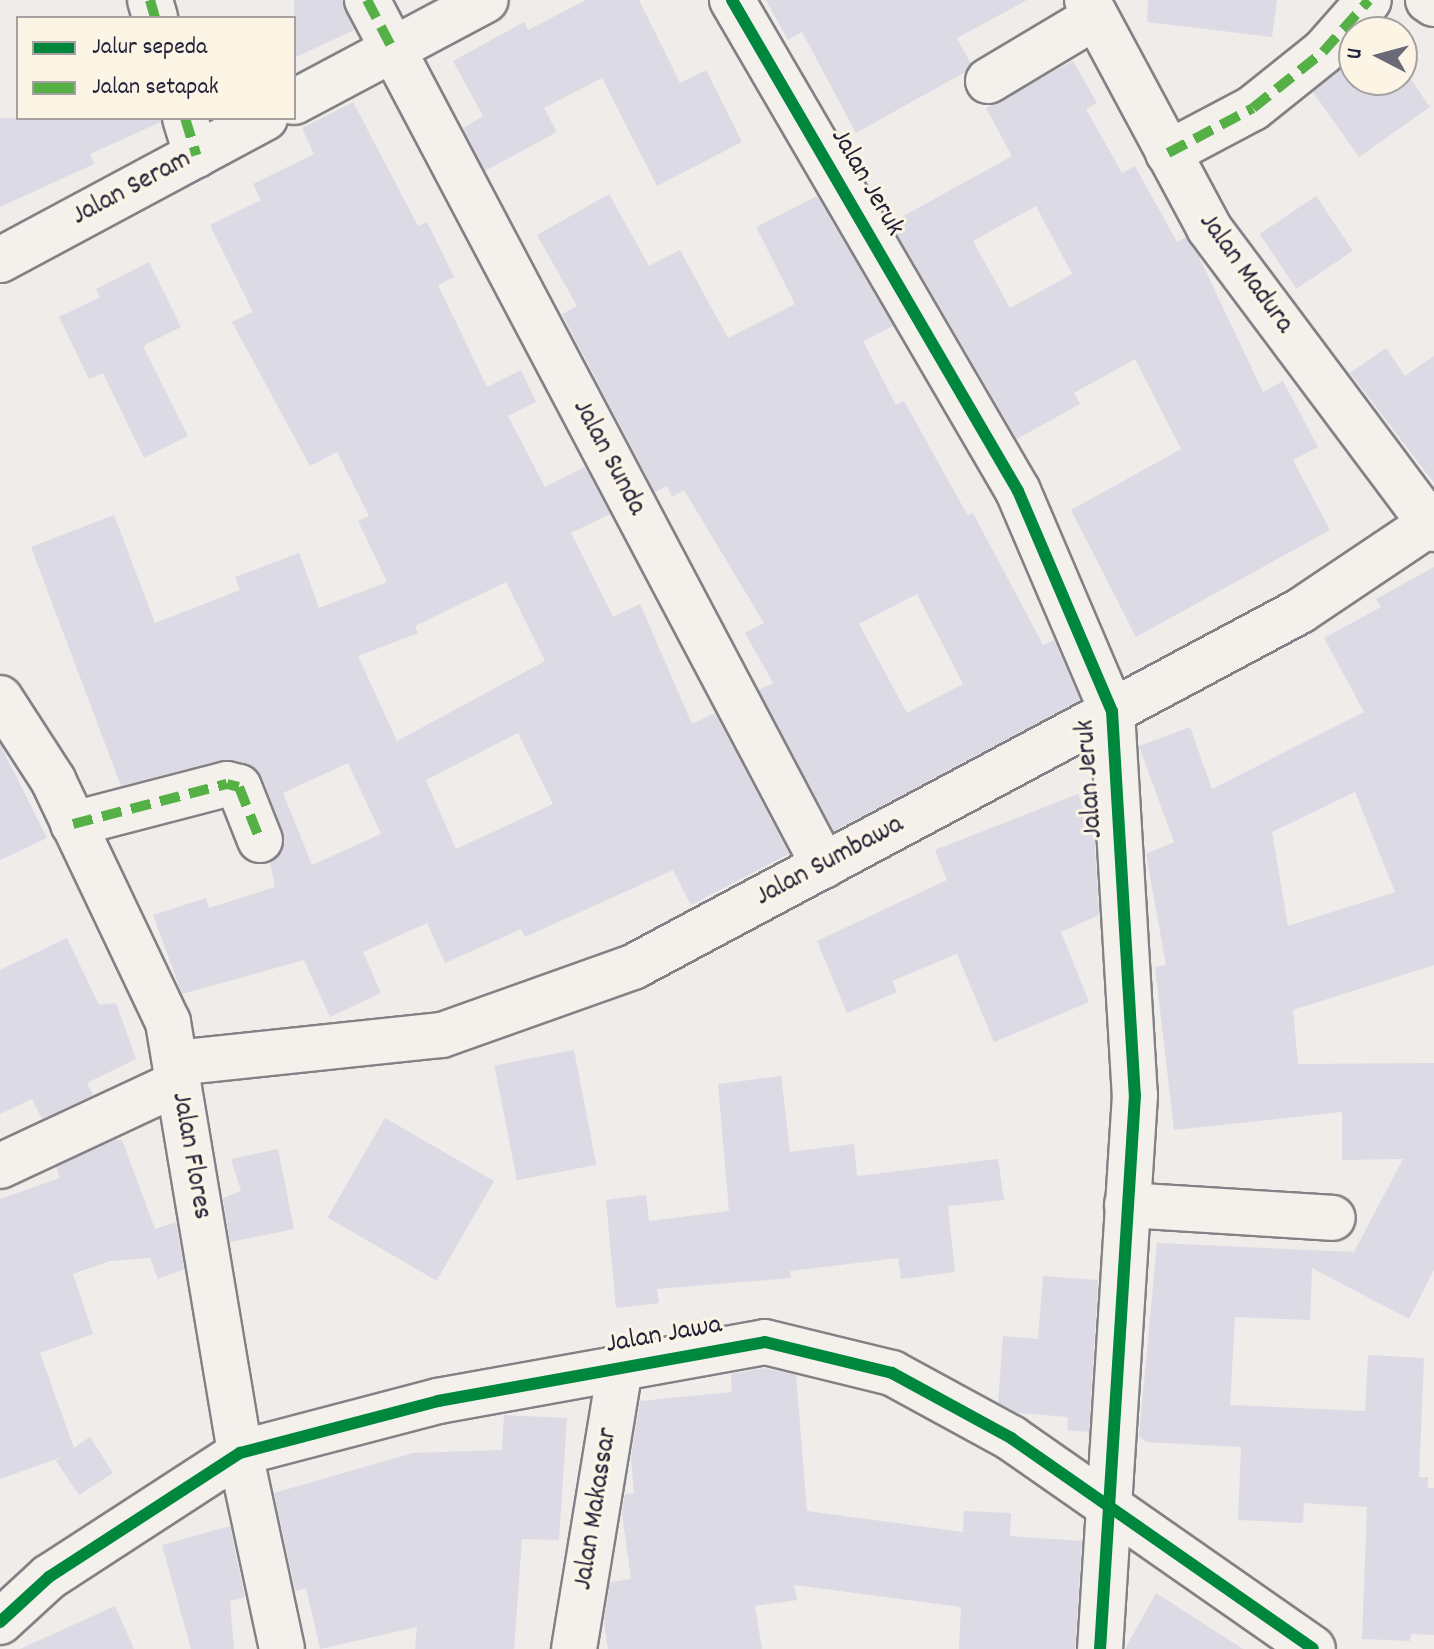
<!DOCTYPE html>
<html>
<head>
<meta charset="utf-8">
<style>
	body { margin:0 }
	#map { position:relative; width:1434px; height:1649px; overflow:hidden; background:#efecea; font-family:Dekko,sans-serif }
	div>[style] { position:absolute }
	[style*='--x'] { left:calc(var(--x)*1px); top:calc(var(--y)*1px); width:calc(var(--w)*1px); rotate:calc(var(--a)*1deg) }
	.building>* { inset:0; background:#dcdae4; transform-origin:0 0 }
	.roads { filter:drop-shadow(2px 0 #838185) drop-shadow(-2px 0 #838185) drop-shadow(0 2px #838185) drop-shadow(0 -2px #838185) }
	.minor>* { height:44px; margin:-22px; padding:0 22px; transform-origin:22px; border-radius:22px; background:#f4f1ec }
	.quiet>* { height:10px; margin-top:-5px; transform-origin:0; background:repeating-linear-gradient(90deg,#55b146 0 20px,transparent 0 30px) }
	.cycleway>* { height:12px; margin:-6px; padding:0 6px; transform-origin:6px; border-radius:6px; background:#00873e }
	span { translate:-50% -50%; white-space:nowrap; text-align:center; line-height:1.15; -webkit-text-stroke:6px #fcf5e5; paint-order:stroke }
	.street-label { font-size:28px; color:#22223b }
	.legend { position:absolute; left:16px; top:16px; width:280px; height:104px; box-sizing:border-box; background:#fcf5e5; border:2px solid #a5a1a1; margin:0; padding:10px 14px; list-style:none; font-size:24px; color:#22223b }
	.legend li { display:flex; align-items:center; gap:16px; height:40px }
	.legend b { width:40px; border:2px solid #a5a1a1 }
	.north { position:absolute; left:1338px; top:16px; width:80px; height:80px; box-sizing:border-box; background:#fcf5e5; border:2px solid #a5a1a1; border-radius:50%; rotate:276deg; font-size:22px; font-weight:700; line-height:32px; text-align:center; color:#22223b }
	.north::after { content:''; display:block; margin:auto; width:28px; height:36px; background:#6a6978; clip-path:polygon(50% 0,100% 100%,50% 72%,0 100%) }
</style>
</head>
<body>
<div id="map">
	<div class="building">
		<div style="clip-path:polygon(294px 0,342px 0,354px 30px,294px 58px)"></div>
		<div style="clip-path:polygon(586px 0,639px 0,680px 83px,706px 70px,742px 142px,657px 186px,602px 78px,544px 108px,557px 132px,485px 171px,463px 128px,483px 116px,453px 61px,524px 22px,528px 30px)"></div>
		<div style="clip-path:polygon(766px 0,1027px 0,957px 38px,971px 64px,965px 72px,856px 133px,802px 32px,788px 40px)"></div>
		<div style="clip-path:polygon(1148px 0,1277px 0,1272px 37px,1147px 22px)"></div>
		<div style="clip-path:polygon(1354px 55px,1354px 80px,1402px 80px,1402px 67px,1430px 107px,1359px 157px,1313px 92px)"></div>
		<div style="clip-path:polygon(evenodd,1073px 61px,1097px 103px,1086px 109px,1122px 173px,1135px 166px,1177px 242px,1186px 237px,1199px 257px,1263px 392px,1283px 381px,1318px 447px,1293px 460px,1330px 530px,1136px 637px,1071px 510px,1181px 449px,1135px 359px,1074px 393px,1080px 404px,1017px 439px,891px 223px,1012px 156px,986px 108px,1073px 61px,1036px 206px,1072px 274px,1010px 308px,973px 241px,1036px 206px)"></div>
		<div style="clip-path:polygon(evenodd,353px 102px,418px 226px,427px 222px,454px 277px,438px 285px,487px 387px,521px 370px,536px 402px,508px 416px,545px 487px,585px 467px,610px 514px,571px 533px,613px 617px,640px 604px,692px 724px,715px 713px,789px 854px,691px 905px,673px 870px,525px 937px,521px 929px,445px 963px,427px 923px,363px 952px,381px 993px,330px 1017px,304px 960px,182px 994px,153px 915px,206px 898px,209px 908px,275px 887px,270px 862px,285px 844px,283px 831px,262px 777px,245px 763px,221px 760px,121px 786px,31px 547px,114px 515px,155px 623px,240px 590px,235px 577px,299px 553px,319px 608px,387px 582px,358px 521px,369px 516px,337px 452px,310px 466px,232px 322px,253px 312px,210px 225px,261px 200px,253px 184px,314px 154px,302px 128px,353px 102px,506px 582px,545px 661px,397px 741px,358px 656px,418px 633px,415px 626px,506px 582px,353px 102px,518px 733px,553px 804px,456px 849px,426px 780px,518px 733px,353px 102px,348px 763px,381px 834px,312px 865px,283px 793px,348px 763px)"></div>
		<div style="clip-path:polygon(0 118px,161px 118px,161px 122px,90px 154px,94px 164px,0 207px)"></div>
		<div style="clip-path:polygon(evenodd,609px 194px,649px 266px,680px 250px,728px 338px,795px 304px,756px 227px,817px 196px,893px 326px,863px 341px,896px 405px,904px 401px,968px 516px,973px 513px,1043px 645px,1054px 640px,1080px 700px,834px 831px,759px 690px,773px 683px,745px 633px,764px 623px,684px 490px,672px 497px,667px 486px,655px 492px,562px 314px,577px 306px,537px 235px,609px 194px,917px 594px,963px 684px,907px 713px,859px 624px,917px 594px)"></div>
		<div style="left:1316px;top:196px;width:66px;height:68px;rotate:56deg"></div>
		<div style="clip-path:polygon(149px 262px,181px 327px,143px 346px,188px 436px,144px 458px,103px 373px,89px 379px,59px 317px,100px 297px,96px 289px)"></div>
		<div style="clip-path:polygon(1386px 348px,1405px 376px,1434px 356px,1434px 483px,1350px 373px)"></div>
		<div style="clip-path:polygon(evenodd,1434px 567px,1434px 965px,1293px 1010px,1298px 1064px,1434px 1063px,1434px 1269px,1409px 1319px,1312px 1268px,1310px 1320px,1235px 1317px,1230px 1405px,1365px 1411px,1368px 1355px,1424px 1358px,1419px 1477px,1428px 1477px,1428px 1488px,1434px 1488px,1434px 1635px,1411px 1634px,1410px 1641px,1362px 1639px,1367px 1507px,1304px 1503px,1303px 1523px,1238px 1520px,1241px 1447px,1146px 1442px,1139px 1436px,1157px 1243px,1354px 1252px,1403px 1159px,1342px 1160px,1342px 1112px,1174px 1130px,1155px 967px,1166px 965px,1146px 854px,1174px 842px,1139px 746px,1190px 727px,1212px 789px,1364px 712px,1324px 638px,1381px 607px,1376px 599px,1434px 567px,1355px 792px,1395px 892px,1288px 926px,1272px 832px,1355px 792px)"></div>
		<div style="clip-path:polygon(0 744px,47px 838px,0 860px)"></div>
		<div style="clip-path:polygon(1078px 794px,1094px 831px,1099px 915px,1061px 932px,1089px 1002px,994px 1042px,957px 954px,892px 981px,897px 992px,847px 1013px,817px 941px,947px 880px,935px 850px)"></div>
		<div style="clip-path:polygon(67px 938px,99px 1005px,116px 1003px,136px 1059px,87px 1083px,93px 1095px,42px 1119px,32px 1099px,0 1114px,0 970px)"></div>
		<div style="left:574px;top:1050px;width:117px;height:81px;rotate:79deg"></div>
		<div style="clip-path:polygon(781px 1076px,790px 1152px,854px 1144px,857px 1176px,998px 1159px,1004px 1200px,948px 1206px,955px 1272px,901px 1279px,898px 1258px,790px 1271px,791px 1278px,657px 1289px,659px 1303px,616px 1308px,606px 1200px,646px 1195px,649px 1221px,729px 1211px,718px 1084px)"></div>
		<div style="left:385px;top:1118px;width:126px;height:115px;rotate:30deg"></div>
		<div style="clip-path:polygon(115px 1140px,122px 1140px,155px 1229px,176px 1222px,184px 1269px,158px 1279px,150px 1258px,110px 1261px,73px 1274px,93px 1334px,40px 1353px,74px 1448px,90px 1437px,113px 1473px,79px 1495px,56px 1461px,62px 1457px,0 1479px,0 1199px,60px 1178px,56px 1167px)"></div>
		<div style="clip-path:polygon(278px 1149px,294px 1229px,230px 1242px,223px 1198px,241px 1191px,231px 1159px)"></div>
		<div style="clip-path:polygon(1043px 1276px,1098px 1280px,1089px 1432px,1067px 1430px,1068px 1417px,1018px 1413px,998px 1402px,1003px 1336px,1038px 1339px)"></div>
		<div style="clip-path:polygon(764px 1368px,796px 1375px,807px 1511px,963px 1532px,964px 1511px,1011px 1513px,1010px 1536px,1082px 1541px,1075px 1649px,959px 1649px,961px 1607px,794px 1585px,797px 1600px,755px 1606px,762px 1649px,608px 1649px,604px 1623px,610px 1582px,631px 1579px,622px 1513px,625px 1494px,634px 1493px,631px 1457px,640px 1401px,732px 1392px,731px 1374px)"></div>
		<div style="clip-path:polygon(504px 1415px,567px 1418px,559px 1540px,522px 1539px,514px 1649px,415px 1649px,417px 1627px,320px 1649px,306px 1588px,296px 1591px,294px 1584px,274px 1493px,413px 1453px,502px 1450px)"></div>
		<div style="clip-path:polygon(230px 1526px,245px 1597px,230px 1601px,234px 1649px,191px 1649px,162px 1545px)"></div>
		<div style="clip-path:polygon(1156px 1593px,1243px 1649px,1125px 1649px)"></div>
		<div style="clip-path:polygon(115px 1606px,134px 1649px,20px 1649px)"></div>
	</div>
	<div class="roads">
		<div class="minor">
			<div style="--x:150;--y:0;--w:19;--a:74"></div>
			<div style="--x:367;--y:0;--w:979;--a:62.18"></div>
			<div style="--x:732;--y:0;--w:568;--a:59.78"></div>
			<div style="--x:1018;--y:491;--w:239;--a:66.9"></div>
			<div style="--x:1112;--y:711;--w:385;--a:86.6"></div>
			<div style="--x:1135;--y:1095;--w:555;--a:93.61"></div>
			<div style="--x:1087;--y:0;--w:259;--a:61.8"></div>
			<div style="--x:1209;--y:228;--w:376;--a:53.2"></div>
			<div style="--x:1428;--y:0;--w:7;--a:34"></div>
			<div style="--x:988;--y:81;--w:125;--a:-30.9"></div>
			<div style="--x:294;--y:102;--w:217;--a:-28"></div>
			<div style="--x:185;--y:118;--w:39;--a:73"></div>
			<div style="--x:1168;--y:153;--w:96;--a:-27.9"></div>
			<div style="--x:1253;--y:108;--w:90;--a:-38.7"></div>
			<div style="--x:1323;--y:52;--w:69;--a:-48.5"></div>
			<div style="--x:0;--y:260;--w:301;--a:-28.2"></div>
			<div style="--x:0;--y:698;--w:98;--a:57.1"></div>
			<div style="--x:53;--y:780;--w:268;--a:64.6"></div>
			<div style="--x:168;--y:1022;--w:437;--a:80.5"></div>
			<div style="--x:240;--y:1453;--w:200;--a:77.9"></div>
			<div style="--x:73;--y:824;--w:159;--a:-14.6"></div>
			<div style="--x:227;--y:784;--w:12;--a:14"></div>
			<div style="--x:239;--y:787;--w:57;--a:68.4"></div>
			<div style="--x:175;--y:1063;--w:268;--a:-6"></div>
			<div style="--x:442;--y:1035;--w:203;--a:-19.6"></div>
			<div style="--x:633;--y:967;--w:756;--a:-28.09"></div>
			<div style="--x:1300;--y:611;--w:161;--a:-33.9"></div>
			<div style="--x:0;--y:1166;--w:196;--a:-25"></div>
			<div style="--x:1127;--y:1205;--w:206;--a:3.6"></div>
			<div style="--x:0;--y:1622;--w:67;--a:-42.6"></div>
			<div style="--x:49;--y:1577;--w:228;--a:-33"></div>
			<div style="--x:240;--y:1453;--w:205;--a:-14.7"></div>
			<div style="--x:438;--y:1401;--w:332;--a:-10.2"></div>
			<div style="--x:765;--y:1342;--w:131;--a:13.7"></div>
			<div style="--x:892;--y:1373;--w:136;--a:28.6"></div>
			<div style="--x:1011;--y:1438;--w:368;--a:34.9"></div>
			<div style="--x:574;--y:1649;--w:285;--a:-80.7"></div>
		</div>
	</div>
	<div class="quiet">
		<div style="--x:150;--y:0;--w:19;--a:74"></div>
		<div style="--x:367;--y:0;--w:56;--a:62.5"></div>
		<div style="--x:185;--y:118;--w:39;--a:73"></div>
		<div style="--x:1168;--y:153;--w:96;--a:-27.9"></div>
		<div style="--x:1253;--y:108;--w:90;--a:-38.7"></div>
		<div style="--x:1323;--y:52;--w:69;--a:-48.5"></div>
		<div style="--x:73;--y:824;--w:159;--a:-14.6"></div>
		<div style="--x:227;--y:784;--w:12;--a:14"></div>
		<div style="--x:239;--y:787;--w:57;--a:68.4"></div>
	</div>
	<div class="cycleway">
		<div style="--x:732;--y:0;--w:568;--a:59.78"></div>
		<div style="--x:1018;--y:491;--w:239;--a:66.9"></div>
		<div style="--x:1112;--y:711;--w:385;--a:86.6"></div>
		<div style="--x:1135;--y:1095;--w:555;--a:93.61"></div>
		<div style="--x:0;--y:1622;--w:67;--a:-42.6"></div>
		<div style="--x:49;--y:1577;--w:228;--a:-33"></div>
		<div style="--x:240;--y:1453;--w:205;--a:-14.7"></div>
		<div style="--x:438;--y:1401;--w:332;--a:-10.2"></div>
		<div style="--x:765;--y:1342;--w:131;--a:13.7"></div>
		<div style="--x:892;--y:1373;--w:136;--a:28.6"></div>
		<div style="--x:1011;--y:1438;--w:368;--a:34.9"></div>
	</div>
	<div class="street-label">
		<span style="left:866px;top:183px;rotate:60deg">Jalan Jeruk</span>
		<span style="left:132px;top:189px;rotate:-28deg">Jalan Seram</span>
		<span style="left:1245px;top:274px;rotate:54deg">Jalan Madura</span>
		<span style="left:608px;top:458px;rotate:62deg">Jalan Sunda</span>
		<span style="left:1091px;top:779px;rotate:-94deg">Jalan Jeruk</span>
		<span style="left:830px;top:862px;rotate:-28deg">Jalan Sumbawa</span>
		<span style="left:190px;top:1156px;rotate:80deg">Jalan Flores</span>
		<span style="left:664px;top:1336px;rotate:-10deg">Jalan Jawa</span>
		<span style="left:597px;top:1509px;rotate:-81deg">Jalan Makassar</span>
	</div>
	<ul class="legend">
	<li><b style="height:10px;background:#00873e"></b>Jalur sepeda</li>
	<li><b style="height:10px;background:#55b146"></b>Jalan setapak</li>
	</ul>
	<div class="north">U</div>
</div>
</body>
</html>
